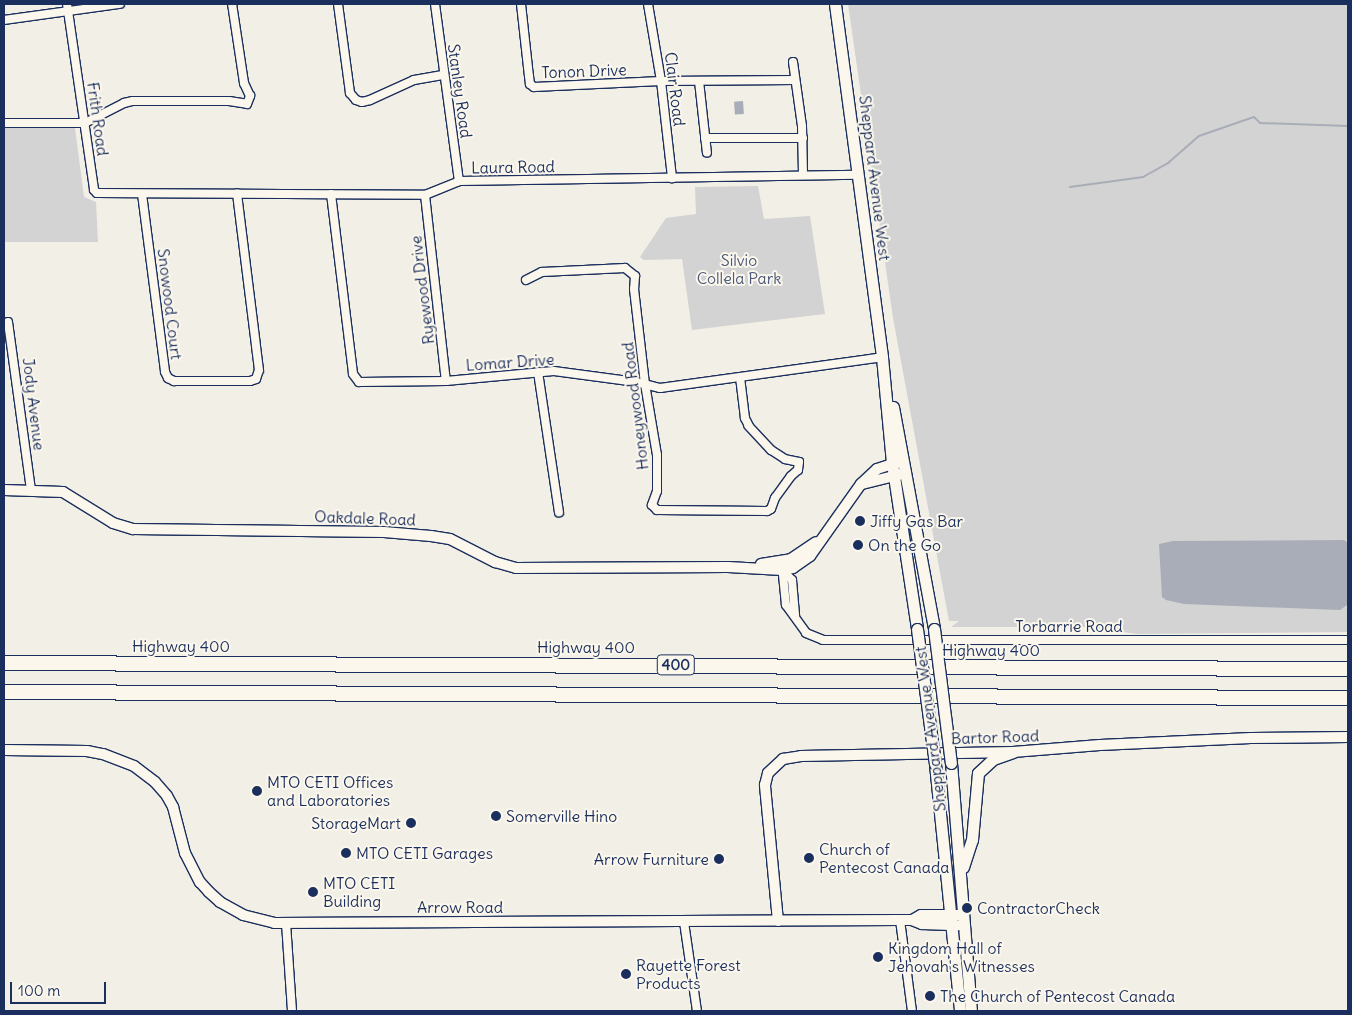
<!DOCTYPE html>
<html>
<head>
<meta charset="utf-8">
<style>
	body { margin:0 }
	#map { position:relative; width:1352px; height:1015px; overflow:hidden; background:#f2efe6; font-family:Delius,sans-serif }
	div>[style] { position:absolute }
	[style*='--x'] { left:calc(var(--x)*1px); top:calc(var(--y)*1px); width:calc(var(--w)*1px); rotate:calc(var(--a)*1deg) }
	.green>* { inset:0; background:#d2d3d2 }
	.water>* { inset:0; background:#a9adb7; transform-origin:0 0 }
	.stream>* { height:2px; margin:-1px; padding:0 1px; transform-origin:1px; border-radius:1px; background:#a9adb7 }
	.roads { filter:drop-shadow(1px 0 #1b2f5e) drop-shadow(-1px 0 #1b2f5e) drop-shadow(0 1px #1b2f5e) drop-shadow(0 -1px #1b2f5e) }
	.minor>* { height:8px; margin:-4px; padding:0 4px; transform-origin:4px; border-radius:4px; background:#fbf7ec }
	.tertiary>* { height:10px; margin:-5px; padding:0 5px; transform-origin:5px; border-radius:5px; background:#fbf7ec }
	.secondary>* { height:11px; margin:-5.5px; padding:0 5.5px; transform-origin:5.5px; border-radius:5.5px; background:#fbf7ec }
	.motorway>* { height:14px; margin:-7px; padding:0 7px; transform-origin:7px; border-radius:7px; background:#fbf7ec }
	.bridges { filter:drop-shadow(1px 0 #1b2f5e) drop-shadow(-1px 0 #1b2f5e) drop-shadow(0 1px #1b2f5e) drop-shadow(0 -1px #1b2f5e) }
	.secondary-bridge>* { height:11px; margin:-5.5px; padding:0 5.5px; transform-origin:5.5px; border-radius:5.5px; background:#fbf7ec }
	.dots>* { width:14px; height:14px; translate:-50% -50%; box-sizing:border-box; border:2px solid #fbf7ec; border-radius:50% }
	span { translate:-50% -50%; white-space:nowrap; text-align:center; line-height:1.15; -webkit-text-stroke:4px #fbf7ec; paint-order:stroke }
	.shield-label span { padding:1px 4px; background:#fbf7ec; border:1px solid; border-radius:4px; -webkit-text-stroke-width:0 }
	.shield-label { font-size:15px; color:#1b2f5e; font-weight:700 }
	.street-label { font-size:16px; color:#1b2f5e }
	.park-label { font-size:16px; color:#49587b }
	.poi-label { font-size:16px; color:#1b2f5e }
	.left { translate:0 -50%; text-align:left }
	.right { translate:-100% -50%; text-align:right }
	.frame { position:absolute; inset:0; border:5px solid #1b2f5e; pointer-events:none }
	.scale { position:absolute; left:10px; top:982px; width:96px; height:22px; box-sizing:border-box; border:2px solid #1b2f5e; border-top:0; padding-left:6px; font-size:15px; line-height:18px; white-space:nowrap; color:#1b2f5e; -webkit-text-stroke:4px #fbf7ec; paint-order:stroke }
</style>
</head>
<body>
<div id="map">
	<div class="green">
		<div style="clip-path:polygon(848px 4px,1348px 4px,1348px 632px,1137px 634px,1090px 627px,951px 627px,959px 621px,949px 621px,893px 318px)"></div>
		<div style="clip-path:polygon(4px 128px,75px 128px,84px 197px,96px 202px,98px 242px,4px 242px)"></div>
		<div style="clip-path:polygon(758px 186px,764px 219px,810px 216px,825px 314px,692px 330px,682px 259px,644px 260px,640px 257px,666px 218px,696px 214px,695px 187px)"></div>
	</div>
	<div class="water">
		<div style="left:743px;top:101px;width:13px;height:9px;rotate:86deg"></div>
		<div style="clip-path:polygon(1344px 540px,1348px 543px,1348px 592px,1347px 605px,1340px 610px,1184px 604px,1166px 600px,1162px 597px,1159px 544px,1173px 541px)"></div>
	</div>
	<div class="stream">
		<div style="--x:1070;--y:187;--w:74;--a:-7.8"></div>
		<div style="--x:1143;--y:177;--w:29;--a:-29"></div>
		<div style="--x:1168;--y:163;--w:41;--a:-41.1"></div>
		<div style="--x:1199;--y:136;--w:58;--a:-19.1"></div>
		<div style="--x:1254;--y:117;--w:8;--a:45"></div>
		<div style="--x:1260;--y:123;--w:88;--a:2"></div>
	</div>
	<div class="roads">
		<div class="minor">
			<div style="--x:67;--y:4;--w:188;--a:81.7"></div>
			<div style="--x:94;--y:190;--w:4;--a:45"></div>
			<div style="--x:97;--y:193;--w:328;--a:0.3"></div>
			<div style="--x:425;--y:195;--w:37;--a:-22"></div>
			<div style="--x:459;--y:181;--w:399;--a:-0.9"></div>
			<div style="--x:338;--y:4;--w:90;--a:82.3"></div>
			<div style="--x:350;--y:93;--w:9;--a:49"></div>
			<div style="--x:356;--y:100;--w:6;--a:18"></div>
			<div style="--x:362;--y:102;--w:8;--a:-14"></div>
			<div style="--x:370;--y:100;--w:48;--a:-24.4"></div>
			<div style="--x:414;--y:80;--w:29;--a:-10"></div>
			<div style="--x:435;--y:4;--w:179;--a:82.3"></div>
			<div style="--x:521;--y:4;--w:72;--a:83.7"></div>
			<div style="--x:529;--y:76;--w:8;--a:83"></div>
			<div style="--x:530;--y:84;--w:5;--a:37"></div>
			<div style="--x:534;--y:87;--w:127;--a:-2.7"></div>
			<div style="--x:661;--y:81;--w:134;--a:-0.4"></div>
			<div style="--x:648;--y:4;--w:78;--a:80.4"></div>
			<div style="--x:661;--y:81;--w:98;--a:83.5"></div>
			<div style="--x:4;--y:20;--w:117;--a:-7.9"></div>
			<div style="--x:793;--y:62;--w:65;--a:82"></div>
			<div style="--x:802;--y:126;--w:49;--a:88.8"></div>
			<div style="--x:699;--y:81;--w:72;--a:83.7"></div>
			<div style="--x:4;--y:123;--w:81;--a:0"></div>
			<div style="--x:85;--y:123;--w:44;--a:-27.1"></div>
			<div style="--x:124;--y:103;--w:9;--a:-13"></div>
			<div style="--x:133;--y:101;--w:96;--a:0"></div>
			<div style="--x:229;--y:101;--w:18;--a:9"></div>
			<div style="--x:247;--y:104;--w:9;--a:-69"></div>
			<div style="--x:250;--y:96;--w:14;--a:-115"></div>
			<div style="--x:244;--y:83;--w:80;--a:-98.6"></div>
			<div style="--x:705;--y:138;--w:98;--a:0"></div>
			<div style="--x:142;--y:194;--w:179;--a:82.6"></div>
			<div style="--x:165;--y:372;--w:7;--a:63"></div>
			<div style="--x:168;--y:378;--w:7;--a:27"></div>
			<div style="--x:174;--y:381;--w:76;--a:0"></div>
			<div style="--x:250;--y:381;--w:6;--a:-18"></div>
			<div style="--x:256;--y:379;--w:9;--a:-72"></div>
			<div style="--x:259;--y:370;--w:178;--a:-97.1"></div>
			<div style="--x:331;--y:194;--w:181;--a:83"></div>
			<div style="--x:353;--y:374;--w:10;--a:53"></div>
			<div style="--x:359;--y:382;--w:87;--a:-0.7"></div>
			<div style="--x:446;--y:381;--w:108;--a:-5.3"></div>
			<div style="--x:554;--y:371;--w:83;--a:7.6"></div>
			<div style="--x:636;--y:382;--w:25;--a:14"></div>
			<div style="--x:660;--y:388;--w:224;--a:-7.9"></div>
			<div style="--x:425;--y:195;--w:187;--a:83.6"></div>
			<div style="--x:526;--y:280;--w:18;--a:-27"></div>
			<div style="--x:542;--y:272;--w:83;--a:-2.8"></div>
			<div style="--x:625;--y:268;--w:13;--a:39"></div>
			<div style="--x:635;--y:276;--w:13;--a:94"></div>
			<div style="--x:634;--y:289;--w:96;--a:83.4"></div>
			<div style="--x:645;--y:384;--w:72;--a:80.4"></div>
			<div style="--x:657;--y:455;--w:36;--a:90"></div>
			<div style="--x:657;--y:491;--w:15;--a:110"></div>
			<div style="--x:652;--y:505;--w:7;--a:45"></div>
			<div style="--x:657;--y:510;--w:110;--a:0.5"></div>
			<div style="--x:767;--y:511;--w:4;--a:-27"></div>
			<div style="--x:771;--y:509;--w:12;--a:-70"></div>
			<div style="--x:775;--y:498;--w:27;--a:-54"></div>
			<div style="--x:791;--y:476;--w:9;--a:-41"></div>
			<div style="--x:798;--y:470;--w:8;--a:-83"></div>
			<div style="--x:799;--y:462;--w:14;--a:-168"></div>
			<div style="--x:785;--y:459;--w:17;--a:-147"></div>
			<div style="--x:771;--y:450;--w:33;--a:-133"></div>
			<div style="--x:749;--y:426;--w:9;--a:-117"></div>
			<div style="--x:745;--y:418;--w:41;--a:-97"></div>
			<div style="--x:8;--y:322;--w:171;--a:82.2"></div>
			<div style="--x:538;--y:372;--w:142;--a:81.5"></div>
			<div style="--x:782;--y:565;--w:40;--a:84.3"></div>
			<div style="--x:786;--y:605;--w:34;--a:54"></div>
			<div style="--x:806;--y:633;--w:18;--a:22"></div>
			<div style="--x:823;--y:640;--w:525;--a:0"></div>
			<div style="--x:782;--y:570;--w:14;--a:45"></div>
			<div style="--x:792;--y:580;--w:36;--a:85"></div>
			<div style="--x:900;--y:920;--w:92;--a:82.5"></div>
			<div style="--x:684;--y:922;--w:90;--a:81.7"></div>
			<div style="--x:286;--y:923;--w:88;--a:86.1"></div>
		</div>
		<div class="tertiary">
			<div style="--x:862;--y:484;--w:45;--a:-14"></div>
			<div style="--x:4;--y:490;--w:59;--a:1.9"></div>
			<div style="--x:63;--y:492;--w:59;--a:31.8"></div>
			<div style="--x:113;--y:523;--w:21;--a:17"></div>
			<div style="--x:133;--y:529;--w:251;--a:0.7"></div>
			<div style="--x:384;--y:532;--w:47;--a:4.9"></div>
			<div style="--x:431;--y:536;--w:19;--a:9"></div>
			<div style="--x:450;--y:539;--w:51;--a:27.1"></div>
			<div style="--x:495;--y:562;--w:22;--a:16"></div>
			<div style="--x:516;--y:568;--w:212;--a:-0.3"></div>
			<div style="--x:728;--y:567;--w:54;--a:3.2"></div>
			<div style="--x:782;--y:570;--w:11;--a:-10"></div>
			<div style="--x:793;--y:568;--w:21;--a:-35"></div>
			<div style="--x:810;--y:556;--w:88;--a:-54.7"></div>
			<div style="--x:861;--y:484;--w:22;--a:-43"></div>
			<div style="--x:877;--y:469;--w:22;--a:-18"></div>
			<div style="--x:761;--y:564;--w:30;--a:-9"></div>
			<div style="--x:791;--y:559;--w:30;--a:-34"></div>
			<div style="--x:4;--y:750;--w:83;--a:0.7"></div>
			<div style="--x:87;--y:751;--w:16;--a:11"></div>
			<div style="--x:103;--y:754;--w:33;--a:21"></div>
			<div style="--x:134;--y:766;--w:26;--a:37"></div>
			<div style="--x:155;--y:782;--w:18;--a:49"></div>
			<div style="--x:167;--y:796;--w:13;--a:61"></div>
			<div style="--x:173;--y:807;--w:48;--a:75.4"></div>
			<div style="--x:185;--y:853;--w:33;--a:63"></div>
			<div style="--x:200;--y:882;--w:13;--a:48"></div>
			<div style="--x:209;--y:892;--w:15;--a:42"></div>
			<div style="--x:220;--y:902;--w:26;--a:29"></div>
			<div style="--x:243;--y:915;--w:32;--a:14"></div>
			<div style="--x:274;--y:923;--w:626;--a:-0.27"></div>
			<div style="--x:900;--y:920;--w:12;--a:0"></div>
			<div style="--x:912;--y:920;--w:10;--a:-29"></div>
			<div style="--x:921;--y:915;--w:43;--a:0"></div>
			<div style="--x:912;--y:920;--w:11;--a:22"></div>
			<div style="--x:922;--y:924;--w:36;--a:2"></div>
			<div style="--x:778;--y:921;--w:137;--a:-95.5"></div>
			<div style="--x:765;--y:785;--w:12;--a:-76"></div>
			<div style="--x:768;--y:773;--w:21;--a:-43"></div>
			<div style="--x:783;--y:759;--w:18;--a:-9"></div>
			<div style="--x:801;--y:756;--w:212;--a:-1.1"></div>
			<div style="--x:1013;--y:752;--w:87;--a:-4.6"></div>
			<div style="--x:1100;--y:745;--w:151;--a:-2.7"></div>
			<div style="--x:1251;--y:738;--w:97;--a:-0.6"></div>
		</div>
		<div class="secondary">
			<div style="--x:835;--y:4;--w:356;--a:82.4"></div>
			<div style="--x:882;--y:357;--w:106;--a:84.6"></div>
			<div style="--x:892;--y:463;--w:168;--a:81.4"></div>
			<div style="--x:893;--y:407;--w:226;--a:79.5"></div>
			<div style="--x:951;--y:763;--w:249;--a:85.4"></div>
			<div style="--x:935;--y:764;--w:248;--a:84.2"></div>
			<div style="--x:963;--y:867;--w:28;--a:-72"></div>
			<div style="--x:972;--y:840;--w:67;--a:-84.9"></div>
			<div style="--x:978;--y:773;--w:21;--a:-43"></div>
			<div style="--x:993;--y:759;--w:21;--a:-19"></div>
		</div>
		<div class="motorway">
			<div style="--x:4;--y:663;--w:1344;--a:0.26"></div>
			<div style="--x:4;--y:692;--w:1344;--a:0.26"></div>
		</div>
	</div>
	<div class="bridges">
		<div class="secondary-bridge">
			<div style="--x:917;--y:629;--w:136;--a:82.4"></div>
			<div style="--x:934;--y:629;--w:135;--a:82.8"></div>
		</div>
	</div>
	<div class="dots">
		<div style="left:860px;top:521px;background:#1b2f5e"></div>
		<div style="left:858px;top:545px;background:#1b2f5e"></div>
		<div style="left:257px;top:791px;background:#1b2f5e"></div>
		<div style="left:496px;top:816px;background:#1b2f5e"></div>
		<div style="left:411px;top:823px;background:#1b2f5e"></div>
		<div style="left:346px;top:853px;background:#1b2f5e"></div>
		<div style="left:809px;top:858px;background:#1b2f5e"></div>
		<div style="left:719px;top:859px;background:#1b2f5e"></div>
		<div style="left:313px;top:892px;background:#1b2f5e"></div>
		<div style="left:967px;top:908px;background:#1b2f5e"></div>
		<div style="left:878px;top:957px;background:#1b2f5e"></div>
		<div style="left:626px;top:974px;background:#1b2f5e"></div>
		<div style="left:930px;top:996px;background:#1b2f5e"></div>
	</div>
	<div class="shield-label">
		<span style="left:676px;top:665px">400</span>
	</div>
	<div class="street-label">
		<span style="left:584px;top:71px;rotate:-2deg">Tonon Drive</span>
		<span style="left:675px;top:89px;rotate:83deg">Clair Road</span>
		<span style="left:460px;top:91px;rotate:82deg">Stanley Road</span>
		<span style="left:98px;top:119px;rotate:82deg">Frith Road</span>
		<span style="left:513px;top:167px;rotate:-1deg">Laura Road</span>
		<span style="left:875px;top:178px;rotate:83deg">Sheppard Avenue West</span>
		<span style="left:422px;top:290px;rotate:-97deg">Ryewood Drive</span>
		<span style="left:170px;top:304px;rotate:83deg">Snowood Court</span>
		<span style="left:510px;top:362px;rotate:-4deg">Lomar Drive</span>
		<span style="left:34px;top:404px;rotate:83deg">Jody Avenue</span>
		<span style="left:635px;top:406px;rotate:-97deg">Honeywood Road</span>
		<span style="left:365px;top:518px;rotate:2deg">Oakdale Road</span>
		<span style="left:1069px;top:626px">Torbarrie Road</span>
		<span style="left:181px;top:646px">Highway 400</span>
		<span style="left:586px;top:647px">Highway 400</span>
		<span style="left:991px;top:650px">Highway 400</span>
		<span style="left:930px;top:729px;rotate:-97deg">Sheppard Avenue West</span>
		<span style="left:995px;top:737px;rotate:-2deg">Bartor Road</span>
		<span style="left:460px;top:907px">Arrow Road</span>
	</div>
	<div class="park-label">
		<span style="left:739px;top:269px">Silvio<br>Collela Park</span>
	</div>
	<div class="poi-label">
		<span class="left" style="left:870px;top:521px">Jiffy Gas Bar</span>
		<span class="left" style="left:868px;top:545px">On the Go</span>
		<span class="left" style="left:267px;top:791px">MTO CETI Offices<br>and Laboratories</span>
		<span class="left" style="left:506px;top:816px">Somerville Hino</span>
		<span class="right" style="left:401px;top:823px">StorageMart</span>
		<span class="left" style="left:819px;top:858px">Church of<br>Pentecost Canada</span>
		<span class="left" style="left:356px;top:853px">MTO CETI Garages</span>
		<span class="right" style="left:709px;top:859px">Arrow Furniture</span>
		<span class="left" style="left:323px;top:892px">MTO CETI<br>Building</span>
		<span class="left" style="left:977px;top:908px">ContractorCheck</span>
		<span class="left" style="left:888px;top:957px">Kingdom Hall of<br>Jehovah's Witnesses</span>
		<span class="left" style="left:636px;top:974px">Rayette Forest<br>Products</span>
		<span class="left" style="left:940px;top:996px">The Church of Pentecost Canada</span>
	</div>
	<div class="frame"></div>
	<div class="scale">100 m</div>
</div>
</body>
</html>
